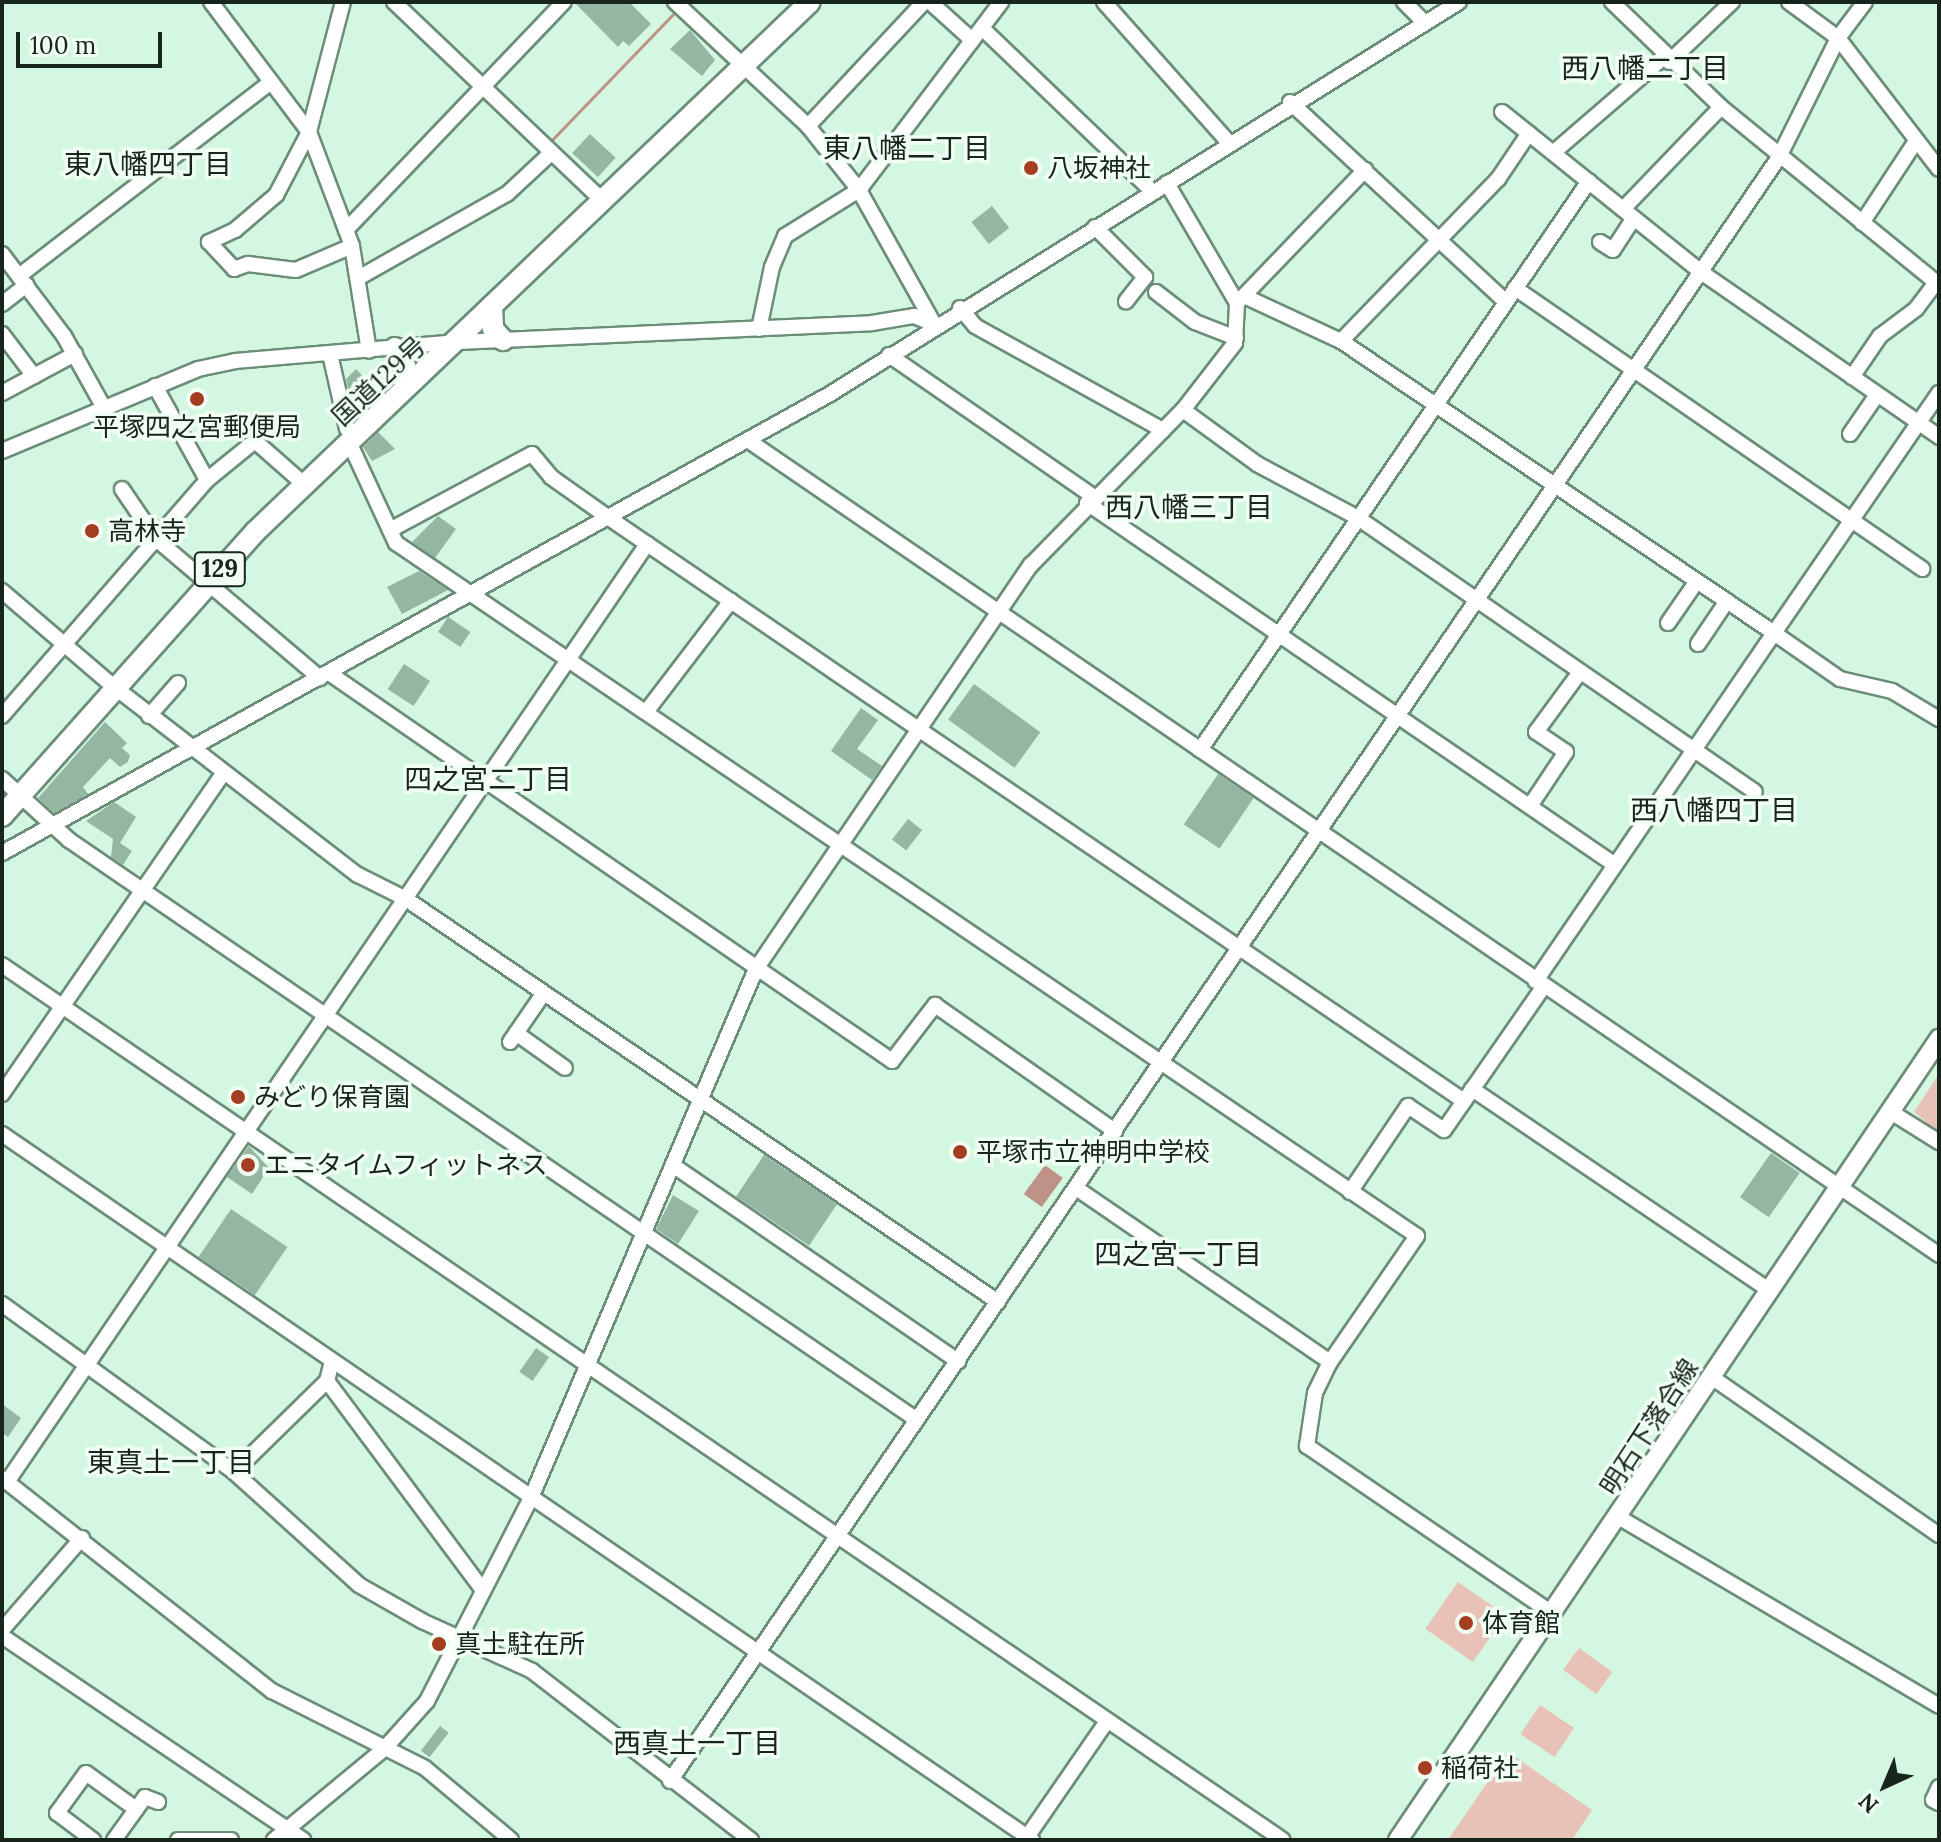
<!DOCTYPE html>
<html>
<head>
<meta charset="utf-8">
<style>
	body { margin:0 }
	#map { position:relative; width:1941px; height:1842px; overflow:hidden; background:#d3f7e0; font-family:Lora,"Noto Sans JP",serif }
	div>[style] { position:absolute }
	[style*='--x'] { left:calc(var(--x)*1px); top:calc(var(--y)*1px); width:calc(var(--w)*1px); rotate:calc(var(--a)*1deg) }
	.green>* { inset:0; background:#e9c2b7; transform-origin:0 0 }
	.water>* { inset:0; background:#be9286; transform-origin:0 0 }
	.stream>* { height:3px; margin:-1.5px; padding:0 1.5px; transform-origin:1.5px; border-radius:1.5px; background:#be9286 }
	.building>* { inset:0; background:#95b7a2; transform-origin:0 0 }
	.roads { filter:drop-shadow(2px 0 #6c8d78) drop-shadow(-2px 0 #6c8d78) drop-shadow(0 2px #6c8d78) drop-shadow(0 -2px #6c8d78) }
	.minor>* { height:14px; margin:-7px; padding:0 7px; transform-origin:7px; border-radius:7px; background:#fff }
	.major>* { height:18px; margin:-9px; padding:0 9px; transform-origin:9px; border-radius:9px; background:#fff }
	.highway>* { height:20px; margin:-10px; padding:0 10px; transform-origin:10px; border-radius:10px; background:#fff }
	.dots>* { width:22px; height:22px; translate:-50% -50%; box-sizing:border-box; border:4px solid #f0fef4; border-radius:50% }
	span { translate:-50% -50%; white-space:nowrap; text-align:center; line-height:1.15; -webkit-text-stroke:7px #f0fef4; paint-order:stroke }
	.shield-label span { padding:2px 6px; background:#f0fef4; border:2px solid; border-radius:6px; -webkit-text-stroke-width:0 }
	.shield-label { font-size:24px; color:#17251c; font-weight:700 }
	.poi-label { font-size:26px; color:#17251c }
	.left { translate:0 -50%; text-align:left }
	.street-label { font-size:26px; color:#17251c }
	.neighbourhood-label { font-size:28px; color:#17251c }
	.frame { position:absolute; inset:0; border:4px solid #17251c; pointer-events:none }
	.north { position:absolute; left:1845px; top:1746px; width:80px; height:80px; -webkit-text-stroke:6px #f0fef4; paint-order:stroke; rotate:224deg; font-size:22px; font-weight:700; line-height:32px; text-align:center; color:#17251c }
	.north::after { content:''; display:block; margin:auto; width:28px; height:36px; background:#17251c; clip-path:polygon(50% 0,100% 100%,50% 72%,0 100%) }
	.scale { position:absolute; left:16px; top:32px; width:146px; height:36px; box-sizing:border-box; border:4px solid #17251c; border-top:0; padding-left:10px; font-size:24px; line-height:28px; white-space:nowrap; color:#17251c; -webkit-text-stroke:6px #f0fef4; paint-order:stroke }
</style>
</head>
<body>
<div id="map">
	<div class="green">
		<div style="clip-path:polygon(1939px 1074px,1939px 1133px,1914px 1112px)"></div>
		<div style="left:1458px;top:1582px;width:58px;height:57px;rotate:35deg"></div>
		<div style="left:1579px;top:1648px;width:41px;height:27px;rotate:36deg"></div>
		<div style="left:1540px;top:1705px;width:41px;height:35px;rotate:34deg"></div>
		<div style="clip-path:polygon(1508px 1752px,1592px 1810px,1572px 1840px,1448px 1840px)"></div>
	</div>
	<div class="water">
		<div style="left:1045px;top:1165px;width:22px;height:36px;rotate:36deg"></div>
	</div>
	<div class="stream">
		<div style="--x:549;--y:143;--w:179;--a:-46.1"></div>
		<div style="--x:526;--y:167;--w:23;--a:-47"></div>
	</div>
	<div class="building">
		<div style="clip-path:polygon(574px 2px,629px 2px,651px 24px,629px 46px,623px 41px,618px 47px)"></div>
		<div style="clip-path:polygon(690px 30px,715px 60px,702px 76px,670px 49px)"></div>
		<div style="left:590px;top:134px;width:35px;height:26px;rotate:43deg"></div>
		<div style="left:992px;top:206px;width:28px;height:26px;rotate:52deg"></div>
		<div style="clip-path:polygon(356px 369px,367px 381px,350px 398px,346px 379px)"></div>
		<div style="clip-path:polygon(378px 432px,395px 449px,372px 461px,363px 447px)"></div>
		<div style="clip-path:polygon(438px 516px,456px 529px,435px 558px,412px 542px)"></div>
		<div style="clip-path:polygon(419px 571px,448px 590px,402px 614px,387px 587px)"></div>
		<div style="left:448px;top:617px;width:27px;height:18px;rotate:34deg"></div>
		<div style="left:404px;top:664px;width:31px;height:30px;rotate:33deg"></div>
		<div style="left:974px;top:684px;width:82px;height:44px;rotate:36deg"></div>
		<div style="clip-path:polygon(861px 708px,878px 720px,857px 749px,882px 766px,872px 780px,831px 751px)"></div>
		<div style="clip-path:polygon(105px 722px,127px 743px,122px 748px,130px 755px,128px 762px,120px 767px,110px 758px,83px 787px,88px 794px,54px 813px,38px 798px)"></div>
		<div style="left:1218px;top:774px;width:43px;height:61px;rotate:34deg"></div>
		<div style="clip-path:polygon(114px 802px,136px 817px,120px 843px,132px 851px,123px 865px,111px 857px,113px 839px,86px 821px)"></div>
		<div style="left:908px;top:819px;width:18px;height:26px;rotate:38deg"></div>
		<div style="clip-path:polygon(249px 1146px,269px 1168px,252px 1194px,227px 1177px)"></div>
		<div style="left:1771px;top:1153px;width:35px;height:54px;rotate:35deg"></div>
		<div style="left:764px;top:1155px;width:88px;height:50px;rotate:34deg"></div>
		<div style="clip-path:polygon(673px 1195px,699px 1211px,678px 1244px,656px 1229px)"></div>
		<div style="left:231px;top:1209px;width:68px;height:58px;rotate:34deg"></div>
		<div style="left:536px;top:1348px;width:16px;height:29px;rotate:35deg"></div>
		<div style="clip-path:polygon(2px 1404px,21px 1418px,8px 1437px,2px 1433px)"></div>
		<div style="left:440px;top:1726px;width:11px;height:31px;rotate:38deg"></div>
	</div>
	<div class="roads">
		<div class="minor">
			<div style="--x:211;--y:2;--w:163;--a:53"></div>
			<div style="--x:309;--y:132;--w:122;--a:69.3"></div>
			<div style="--x:352;--y:246;--w:106;--a:80.8"></div>
			<div style="--x:343;--y:2;--w:134;--a:104.7"></div>
			<div style="--x:309;--y:132;--w:71;--a:117.6"></div>
			<div style="--x:276;--y:195;--w:54;--a:139.5"></div>
			<div style="--x:235;--y:230;--w:29;--a:155"></div>
			<div style="--x:209;--y:242;--w:37;--a:47"></div>
			<div style="--x:234;--y:269;--w:15;--a:-20"></div>
			<div style="--x:248;--y:264;--w:48;--a:7.1"></div>
			<div style="--x:296;--y:270;--w:61;--a:-23.2"></div>
			<div style="--x:394;--y:2;--w:280;--a:43.6"></div>
			<div style="--x:675;--y:2;--w:182;--a:43"></div>
			<div style="--x:808;--y:126;--w:82;--a:51.4"></div>
			<div style="--x:859;--y:190;--w:154;--a:60.8"></div>
			<div style="--x:930;--y:2;--w:57;--a:42.1"></div>
			<div style="--x:1104;--y:2;--w:188;--a:48.4"></div>
			<div style="--x:1404;--y:2;--w:28;--a:45"></div>
			<div style="--x:1612;--y:2;--w:151;--a:43.9"></div>
			<div style="--x:1721;--y:107;--w:281;--a:39.2"></div>
			<div style="--x:1789;--y:2;--w:61;--a:36.3"></div>
			<div style="--x:1838;--y:38;--w:165;--a:52.4"></div>
			<div style="--x:982;--y:28;--w:237;--a:43.8"></div>
			<div style="--x:1669;--y:62;--w:87;--a:-43.6"></div>
			<div style="--x:1290;--y:102;--w:294;--a:42.8"></div>
			<div style="--x:1502;--y:112;--w:255;--a:38.8"></div>
			<div style="--x:1701;--y:272;--w:290;--a:34.7"></div>
			<div style="--x:808;--y:126;--w:170;--a:-46.9"></div>
			<div style="--x:1554;--y:152;--w:145;--a:-40.8"></div>
			<div style="--x:1623;--y:209;--w:141;--a:-46.1"></div>
			<div style="--x:1862;--y:223;--w:98;--a:-56.6"></div>
			<div style="--x:1095;--y:227;--w:71;--a:45"></div>
			<div style="--x:1145;--y:277;--w:31;--a:128"></div>
			<div style="--x:346;--y:230;--w:315;--a:-46.3"></div>
			<div style="--x:1600;--y:242;--w:15;--a:32"></div>
			<div style="--x:1613;--y:250;--w:38;--a:-57"></div>
			<div style="--x:2;--y:254;--w:103;--a:52.9"></div>
			<div style="--x:64;--y:336;--w:80;--a:60.9"></div>
			<div style="--x:19;--y:276;--w:318;--a:-37.6"></div>
			<div style="--x:360;--y:277;--w:169;--a:-29.5"></div>
			<div style="--x:507;--y:194;--w:60;--a:-43"></div>
			<div style="--x:1515;--y:288;--w:495;--a:34.6"></div>
			<div style="--x:1156;--y:292;--w:49;--a:37.6"></div>
			<div style="--x:1195;--y:322;--w:44;--a:21.3"></div>
			<div style="--x:1244;--y:296;--w:107;--a:24.9"></div>
			<div style="--x:1341;--y:341;--w:522;--a:33.99"></div>
			<div style="--x:1774;--y:633;--w:422;--a:124.4"></div>
			<div style="--x:1237;--y:303;--w:185;--a:-46.1"></div>
			<div style="--x:2;--y:304;--w:31;--a:-38"></div>
			<div style="--x:960;--y:308;--w:23;--a:50"></div>
			<div style="--x:975;--y:326;--w:215;--a:29"></div>
			<div style="--x:759;--y:329;--w:63;--a:-78.2"></div>
			<div style="--x:772;--y:267;--w:34;--a:-67"></div>
			<div style="--x:785;--y:236;--w:87;--a:-31.9"></div>
			<div style="--x:859;--y:190;--w:236;--a:-52.9"></div>
			<div style="--x:2;--y:334;--w:53;--a:52.7"></div>
			<div style="--x:1341;--y:341;--w:226;--a:-45.9"></div>
			<div style="--x:1498;--y:179;--w:55;--a:-56"></div>
			<div style="--x:330;--y:354;--w:77;--a:77.2"></div>
			<div style="--x:889;--y:355;--w:249;--a:34.7"></div>
			<div style="--x:1852;--y:377;--w:50;--a:-55.7"></div>
			<div style="--x:1880;--y:336;--w:45;--a:-36.9"></div>
			<div style="--x:1916;--y:309;--w:34;--a:-53"></div>
			<div style="--x:155;--y:386;--w:107;--a:61"></div>
			<div style="--x:2;--y:393;--w:83;--a:-28.1"></div>
			<div style="--x:1939;--y:393;--w:291;--a:124.5"></div>
			<div style="--x:1774;--y:633;--w:80;--a:34.9"></div>
			<div style="--x:1840;--y:679;--w:53;--a:13"></div>
			<div style="--x:1892;--y:691;--w:55;--a:30.8"></div>
			<div style="--x:1183;--y:410;--w:92;--a:36.1"></div>
			<div style="--x:1257;--y:464;--w:115;--a:28.1"></div>
			<div style="--x:1358;--y:518;--w:482;--a:34.6"></div>
			<div style="--x:1850;--y:434;--w:47;--a:-55.3"></div>
			<div style="--x:749;--y:441;--w:1442;--a:34.37"></div>
			<div style="--x:350;--y:444;--w:109;--a:65.1"></div>
			<div style="--x:396;--y:543;--w:1234;--a:34.17"></div>
			<div style="--x:1417;--y:1236;--w:153;--a:124.6"></div>
			<div style="--x:1330;--y:1362;--w:34;--a:116"></div>
			<div style="--x:1315;--y:1393;--w:54;--a:98.6"></div>
			<div style="--x:1307;--y:1446;--w:298;--a:34.3"></div>
			<div style="--x:2;--y:451;--w:212;--a:-22.7"></div>
			<div style="--x:198;--y:369;--w:38;--a:-12"></div>
			<div style="--x:235;--y:361;--w:224;--a:-4.9"></div>
			<div style="--x:458;--y:342;--w:414;--a:-2.6"></div>
			<div style="--x:872;--y:323;--w:43;--a:-9.5"></div>
			<div style="--x:914;--y:316;--w:22;--a:22"></div>
			<div style="--x:122;--y:489;--w:60;--a:55.8"></div>
			<div style="--x:156;--y:539;--w:215;--a:40.3"></div>
			<div style="--x:1087;--y:503;--w:640;--a:34.43"></div>
			<div style="--x:390;--y:530;--w:161;--a:-28.2"></div>
			<div style="--x:532;--y:454;--w:30;--a:50"></div>
			<div style="--x:551;--y:477;--w:71;--a:35.3"></div>
			<div style="--x:609;--y:518;--w:1035;--a:34.29"></div>
			<div style="--x:2;--y:591;--w:140;--a:40.6"></div>
			<div style="--x:1668;--y:623;--w:51;--a:-55.4"></div>
			<div style="--x:1698;--y:644;--w:52;--a:-56"></div>
			<div style="--x:329;--y:673;--w:684;--a:34.57"></div>
			<div style="--x:892;--y:1061;--w:71;--a:-52.5"></div>
			<div style="--x:935;--y:1005;--w:220;--a:35"></div>
			<div style="--x:117;--y:689;--w:304;--a:37.7"></div>
			<div style="--x:358;--y:875;--w:54;--a:26.6"></div>
			<div style="--x:406;--y:899;--w:716;--a:34.24"></div>
			<div style="--x:646;--y:712;--w:140;--a:-52.6"></div>
			<div style="--x:2;--y:716;--w:313;--a:-49"></div>
			<div style="--x:207;--y:480;--w:62;--a:-39.1"></div>
			<div style="--x:255;--y:441;--w:56;--a:41.4"></div>
			<div style="--x:149;--y:716;--w:44;--a:-48.7"></div>
			<div style="--x:1200;--y:750;--w:689;--a:-55.64"></div>
			<div style="--x:2;--y:779;--w:91;--a:42.3"></div>
			<div style="--x:69;--y:840;--w:1027;--a:34.37"></div>
			<div style="--x:1530;--y:806;--w:65;--a:-56.3"></div>
			<div style="--x:1566;--y:752;--w:36;--a:-146"></div>
			<div style="--x:1536;--y:732;--w:74;--a:-53.7"></div>
			<div style="--x:2;--y:853;--w:947;--a:-29"></div>
			<div style="--x:830;--y:394;--w:741;--a:-31.93"></div>
			<div style="--x:2;--y:965;--w:1551;--a:34.34"></div>
			<div style="--x:516;--y:1033;--w:60;--a:35.5"></div>
			<div style="--x:510;--y:1042;--w:58;--a:-55.5"></div>
			<div style="--x:1472;--y:1089;--w:360;--a:34.1"></div>
			<div style="--x:2;--y:1094;--w:389;--a:-55.4"></div>
			<div style="--x:1891;--y:1112;--w:57;--a:32"></div>
			<div style="--x:2;--y:1134;--w:1249;--a:34.43"></div>
			<div style="--x:674;--y:1166;--w:345;--a:34.5"></div>
			<div style="--x:1076;--y:1188;--w:308;--a:34.4"></div>
			<div style="--x:1350;--y:1192;--w:104;--a:-56"></div>
			<div style="--x:1408;--y:1106;--w:43;--a:33.7"></div>
			<div style="--x:1444;--y:1130;--w:175;--a:-55.2"></div>
			<div style="--x:2;--y:1304;--w:286;--a:35.9"></div>
			<div style="--x:234;--y:1472;--w:169;--a:42.1"></div>
			<div style="--x:359;--y:1585;--w:73;--a:29.7"></div>
			<div style="--x:422;--y:1621;--w:121;--a:24.4"></div>
			<div style="--x:532;--y:1671;--w:277;--a:37.7"></div>
			<div style="--x:332;--y:1361;--w:21;--a:104"></div>
			<div style="--x:327;--y:1381;--w:261;--a:53.3"></div>
			<div style="--x:1713;--y:1378;--w:275;--a:34.8"></div>
			<div style="--x:234;--y:1472;--w:130;--a:-44.4"></div>
			<div style="--x:2;--y:1478;--w:344;--a:38.3"></div>
			<div style="--x:272;--y:1691;--w:171;--a:26.7"></div>
			<div style="--x:425;--y:1768;--w:112;--a:39.9"></div>
			<div style="--x:7;--y:1482;--w:1136;--a:-55.69"></div>
			<div style="--x:1620;--y:1518;--w:370;--a:30.5"></div>
			<div style="--x:2;--y:1630;--w:122;--a:-49"></div>
			<div style="--x:2;--y:1636;--w:364;--a:34.1"></div>
			<div style="--x:670;--y:1781;--w:1967;--a:-55.67"></div>
			<div style="--x:1779;--y:157;--w:133;--a:-63.6"></div>
			<div style="--x:1838;--y:38;--w:45;--a:-53.1"></div>
			<div style="--x:1939;--y:1787;--w:14;--a:115"></div>
			<div style="--x:1933;--y:1800;--w:7;--a:27"></div>
			<div style="--x:93;--y:1840;--w:45;--a:-143.1"></div>
			<div style="--x:57;--y:1813;--w:49;--a:-54.1"></div>
			<div style="--x:86;--y:1773;--w:62;--a:35.8"></div>
			<div style="--x:114;--y:1840;--w:53;--a:-54.2"></div>
			<div style="--x:145;--y:1797;--w:14;--a:21"></div>
			<div style="--x:178;--y:1840;--w:53;--a:0"></div>
			<div style="--x:274;--y:1840;--w:143;--a:-39.6"></div>
			<div style="--x:384;--y:1749;--w:64;--a:-48.1"></div>
			<div style="--x:427;--y:1701;--w:228;--a:-62.9"></div>
			<div style="--x:531;--y:1498;--w:575;--a:-66.96"></div>
			<div style="--x:756;--y:969;--w:489;--a:-55.8"></div>
			<div style="--x:1031;--y:565;--w:217;--a:-45.6"></div>
			<div style="--x:1183;--y:410;--w:85;--a:-52.2"></div>
			<div style="--x:1235;--y:343;--w:40;--a:-87.1"></div>
			<div style="--x:1237;--y:303;--w:139;--a:-120.3"></div>
			<div style="--x:1025;--y:1840;--w:145;--a:-55.4"></div>
		</div>
		<div class="major">
			<div style="--x:1398;--y:1840;--w:967;--a:-55.96"></div>
		</div>
		<div class="highway">
			<div style="--x:492;--y:307;--w:22;--a:87"></div>
			<div style="--x:493;--y:329;--w:15;--a:48"></div>
			<div style="--x:395;--y:348;--w:21;--a:61"></div>
			<div style="--x:405;--y:366;--w:13;--a:99"></div>
			<div style="--x:2;--y:816;--w:380;--a:-48.3"></div>
			<div style="--x:255;--y:532;--w:767;--a:-43.68"></div>
		</div>
	</div>
	<div class="dots">
		<div style="left:1031px;top:168px;background:#a53d21"></div>
		<div style="left:197px;top:399px;background:#a53d21"></div>
		<div style="left:92px;top:531px;background:#a53d21"></div>
		<div style="left:238px;top:1097px;background:#a53d21"></div>
		<div style="left:960px;top:1152px;background:#a53d21"></div>
		<div style="left:248px;top:1165px;background:#a53d21"></div>
		<div style="left:1466px;top:1623px;background:#a53d21"></div>
		<div style="left:439px;top:1644px;background:#a53d21"></div>
		<div style="left:1425px;top:1768px;background:#a53d21"></div>
	</div>
	<div class="shield-label">
		<span style="left:220px;top:569px">129</span>
	</div>
	<div class="poi-label">
		<span class="left" style="left:1047px;top:168px">八坂神社</span>
		<span style="left:197px;top:427px">平塚四之宮郵便局</span>
		<span class="left" style="left:108px;top:531px">高林寺</span>
		<span class="left" style="left:254px;top:1097px">みどり保育園</span>
		<span class="left" style="left:976px;top:1152px">平塚市立神明中学校</span>
		<span class="left" style="left:264px;top:1165px">エニタイムフィットネス</span>
		<span class="left" style="left:1482px;top:1623px">体育館</span>
		<span class="left" style="left:455px;top:1644px">真土駐在所</span>
		<span class="left" style="left:1441px;top:1768px">稲荷社</span>
	</div>
	<div class="street-label">
		<span style="left:379px;top:381px;rotate:-43deg">国道129号</span>
		<span style="left:1649px;top:1427px;rotate:-57deg">明石下落合線</span>
	</div>
	<div class="neighbourhood-label">
		<span style="left:1645px;top:68px">西八幡二丁目</span>
		<span style="left:907px;top:148px">東八幡二丁目</span>
		<span style="left:148px;top:164px">東八幡四丁目</span>
		<span style="left:1189px;top:507px">西八幡三丁目</span>
		<span style="left:488px;top:779px">四之宮二丁目</span>
		<span style="left:1714px;top:810px">西八幡四丁目</span>
		<span style="left:1178px;top:1254px">四之宮一丁目</span>
		<span style="left:171px;top:1462px">東真土一丁目</span>
		<span style="left:697px;top:1743px">西真土一丁目</span>
	</div>
	<div class="frame"></div>
	<div class="north">N</div>
	<div class="scale">100 m</div>
</div>
</body>
</html>
